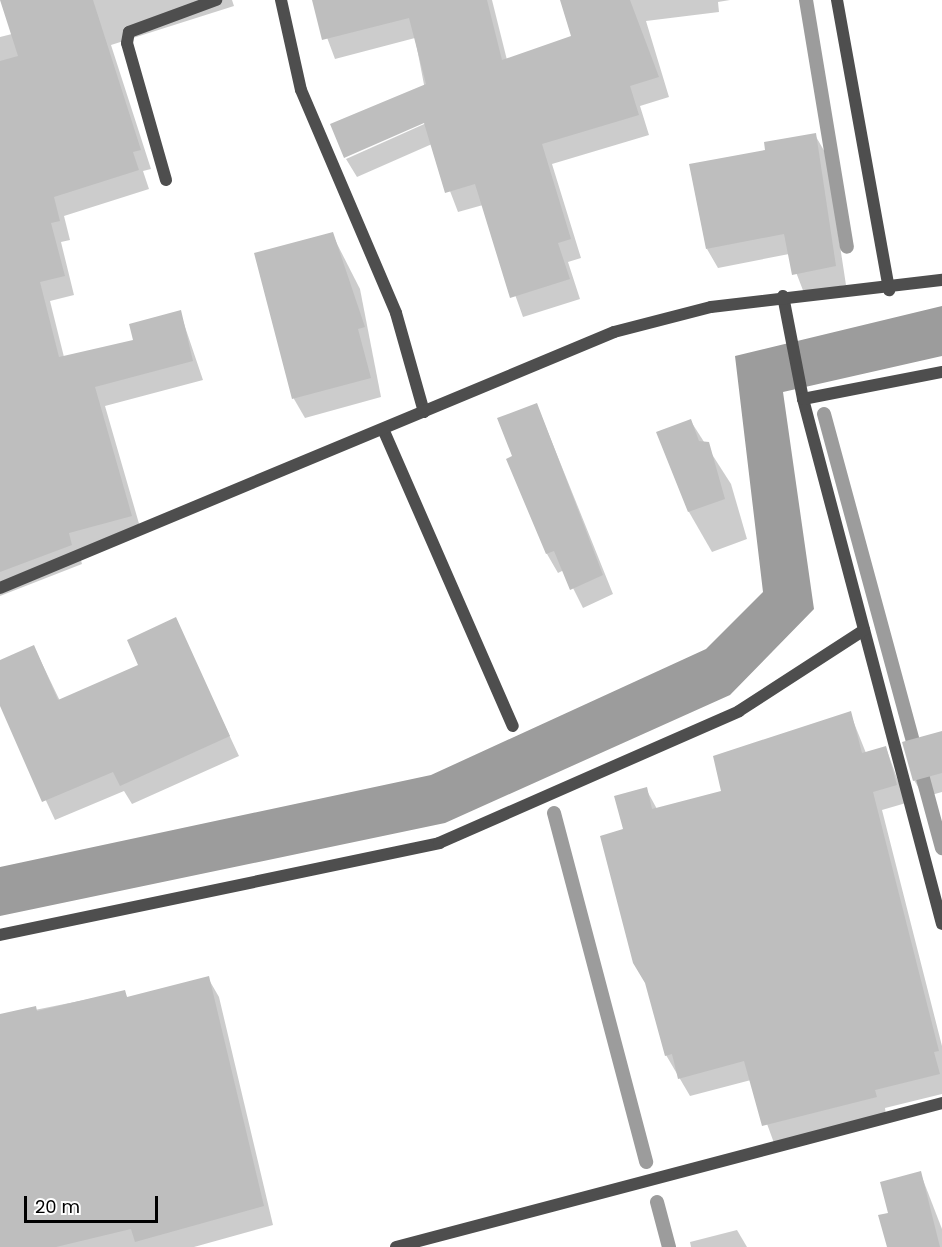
<!DOCTYPE html>
<html>
<head>
<meta charset="utf-8">
<style>
	body { margin:0 }
	#map { position:relative; width:942px; height:1247px; overflow:hidden; background:#fff; font-family:Poppins,sans-serif }
	div>[style] { position:absolute }
	[style*='--x'] { left:calc(var(--x)*1px); top:calc(var(--y)*1px); width:calc(var(--w)*1px); rotate:calc(var(--a)*1deg) }
	.water>* { inset:0; background:#9c9c9c }
	.shadow>* { inset:0; background:#0003 }
	.stream>* { height:14px; margin:-7px; padding:0 7px; transform-origin:7px; border-radius:7px; background:#9c9c9c }
	.building>* { inset:0; background:#bebebe }
	.street>* { height:12px; margin:-6px; padding:0 6px; transform-origin:6px; border-radius:6px; background:#4e4e4e }
	span { translate:-50% -50%; white-space:nowrap; text-align:center; line-height:1.15; -webkit-text-stroke:6px #fff; paint-order:stroke }
	.scale { position:absolute; left:24px; top:1196px; width:134px; height:27px; box-sizing:border-box; border:3px solid #000; border-top:0; padding-left:8px; font-size:18px; line-height:21px; white-space:nowrap; color:#000; -webkit-text-stroke:4px #fff; paint-order:stroke }
</style>
</head>
<body>
<div id="map">
	<div class="water">
		<div style="clip-path:polygon(942px 306px,942px 356px,783px 392px,814px 609px,730px 695px,445px 823px,0 916px,0 867px,431px 775px,706px 649px,763px 592px,735px 356px)"></div>
	</div>
	<div class="shadow">
		<div style="clip-path:polygon(1px 0,232px 0,234px 6px,111px 45px,151px 169px,143px 171px,149px 189px,64px 216px,70px 240px,61px 242px,74px 295px,50px 301px,64px 357px,135px 341px,180px 312px,203px 380px,105px 406px,142px 534px,79px 552px,82px 564px,0 596px,0 37px,12px 34px)"></div>
		<div style="clip-path:polygon(313px 0,492px 0,507px 60px,573px 37px,561px 0,730px 0,718px 2px,719px 12px,646px 21px,669px 97px,640px 106px,649px 135px,552px 164px,581px 258px,568px 262px,580px 299px,523px 317px,483px 205px,458px 212px,432px 144px,357px 177px,346px 159px,431px 121px,415px 38px,335px 59px)"></div>
		<div style="clip-path:polygon(815px 135px,826px 154px,846px 285px,804px 293px,789px 254px,718px 268px,707px 249px,767px 151px)"></div>
		<div style="clip-path:polygon(332px 234px,360px 289px,381px 397px,305px 418px,294px 399px,256px 255px)"></div>
		<div style="clip-path:polygon(537px 405px,613px 594px,583px 608px,564px 570px,558px 573px,547px 554px,508px 459px,514px 457px)"></div>
		<div style="clip-path:polygon(690px 420px,731px 484px,747px 539px,712px 552px,689px 512px)"></div>
		<div style="clip-path:polygon(175px 619px,239px 756px,132px 804px,124px 791px,55px 820px,0 702px,0 662px,34px 647px,60px 701px,140px 665px)"></div>
		<div style="clip-path:polygon(850px 713px,866px 753px,886px 748px,906px 803px,882px 810px,942px 1046px,942px 1094px,885px 1108px,886px 1115px,774px 1143px,751px 1080px,690px 1096px,666px 1055px,625px 831px,646px 789px,657px 809px,723px 792px)"></div>
		<div style="clip-path:polygon(942px 733px,942px 792px,924px 797px,914px 780px)"></div>
		<div style="clip-path:polygon(208px 978px,219px 997px,273px 1225px,194px 1247px,0 1247px,0 1017px,124px 992px,128px 999px)"></div>
		<div style="clip-path:polygon(920px 1172px,942px 1229px,942px 1247px,888px 1247px,890px 1214px)"></div>
		<div style="clip-path:polygon(737px 1230px,747px 1247px,691px 1247px,690px 1242px)"></div>
	</div>
	<div class="stream">
		<div style="--x:806;--y:0;--w:250;--a:80.6"></div>
		<div style="--x:824;--y:414;--w:450;--a:74.8"></div>
		<div style="--x:554;--y:813;--w:361;--a:75.2"></div>
		<div style="--x:657;--y:1202;--w:47;--a:75.1"></div>
	</div>
	<div class="building">
		<div style="clip-path:polygon(0 0,93px 0,141px 150px,133px 152px,139px 170px,54px 197px,60px 221px,51px 223px,65px 276px,40px 282px,59px 357px,133px 340px,129px 324px,181px 310px,193px 361px,95px 387px,132px 516px,69px 533px,72px 545px,0 572px,0 61px,18px 56px)"></div>
		<div style="clip-path:polygon(312px 0,487px 0,502px 60px,571px 36px,560px 0,630px 0,659px 77px,630px 86px,639px 115px,542px 144px,571px 239px,558px 243px,570px 279px,510px 298px,475px 184px,445px 193px,424px 123px,344px 158px,330px 124px,426px 84px,409px 18px,322px 40px)"></div>
		<div style="clip-path:polygon(816px 133px,836px 266px,792px 275px,784px 234px,706px 249px,689px 164px,765px 150px,764px 142px)"></div>
		<div style="clip-path:polygon(333px 232px,365px 327px,358px 329px,371px 378px,292px 399px,254px 253px)"></div>
		<div style="clip-path:polygon(537px 403px,603px 575px,570px 590px,554px 551px,546px 554px,506px 459px,512px 456px,497px 418px)"></div>
		<div style="clip-path:polygon(691px 419px,699px 441px,709px 442px,725px 499px,688px 512px,656px 432px)"></div>
		<div style="clip-path:polygon(176px 617px,230px 736px,120px 786px,113px 772px,42px 802px,0 706px,0 660px,34px 645px,58px 700px,138px 665px,127px 640px)"></div>
		<div style="clip-path:polygon(851px 711px,862px 753px,886px 746px,897px 785px,873px 792px,939px 1051px,934px 1052px,940px 1074px,875px 1090px,877px 1097px,762px 1126px,744px 1061px,678px 1079px,672px 1054px,665px 1056px,645px 983px,633px 963px,600px 836px,623px 829px,614px 796px,647px 787px,652px 809px,721px 791px,713px 756px)"></div>
		<div style="clip-path:polygon(942px 731px,942px 773px,913px 781px,902px 742px)"></div>
		<div style="clip-path:polygon(209px 976px,264px 1206px,135px 1242px,131px 1229px,56px 1247px,0 1247px,0 1014px,36px 1006px,37px 1011px,125px 990px,127px 997px)"></div>
		<div style="clip-path:polygon(921px 1171px,940px 1247px,887px 1247px,878px 1215px,888px 1213px,880px 1182px)"></div>
	</div>
	<div class="street">
		<div style="--x:281;--y:0;--w:92;--a:77.5"></div>
		<div style="--x:301;--y:90;--w:242;--a:66.9"></div>
		<div style="--x:396;--y:313;--w:103;--a:74.2"></div>
		<div style="--x:837;--y:0;--w:295;--a:79.8"></div>
		<div style="--x:166;--y:180;--w:142;--a:-105.9"></div>
		<div style="--x:127;--y:43;--w:11;--a:-80"></div>
		<div style="--x:129;--y:32;--w:93;--a:-20.2"></div>
		<div style="--x:783;--y:296;--w:105;--a:79"></div>
		<div style="--x:803;--y:399;--w:543;--a:75.17"></div>
		<div style="--x:803;--y:399;--w:142;--a:-11"></div>
		<div style="--x:383;--y:429;--w:324;--a:66.4"></div>
		<div style="--x:0;--y:588;--w:665;--a:-22.63"></div>
		<div style="--x:614;--y:332;--w:100;--a:-14.5"></div>
		<div style="--x:711;--y:307;--w:233;--a:-6.7"></div>
		<div style="--x:0;--y:935;--w:449;--a:-11.8"></div>
		<div style="--x:439;--y:843;--w:328;--a:-23.7"></div>
		<div style="--x:739;--y:711;--w:149;--a:-32.9"></div>
		<div style="--x:396;--y:1247;--w:565;--a:-14.77"></div>
	</div>
	<div class="scale">20 m</div>
</div>
</body>
</html>
